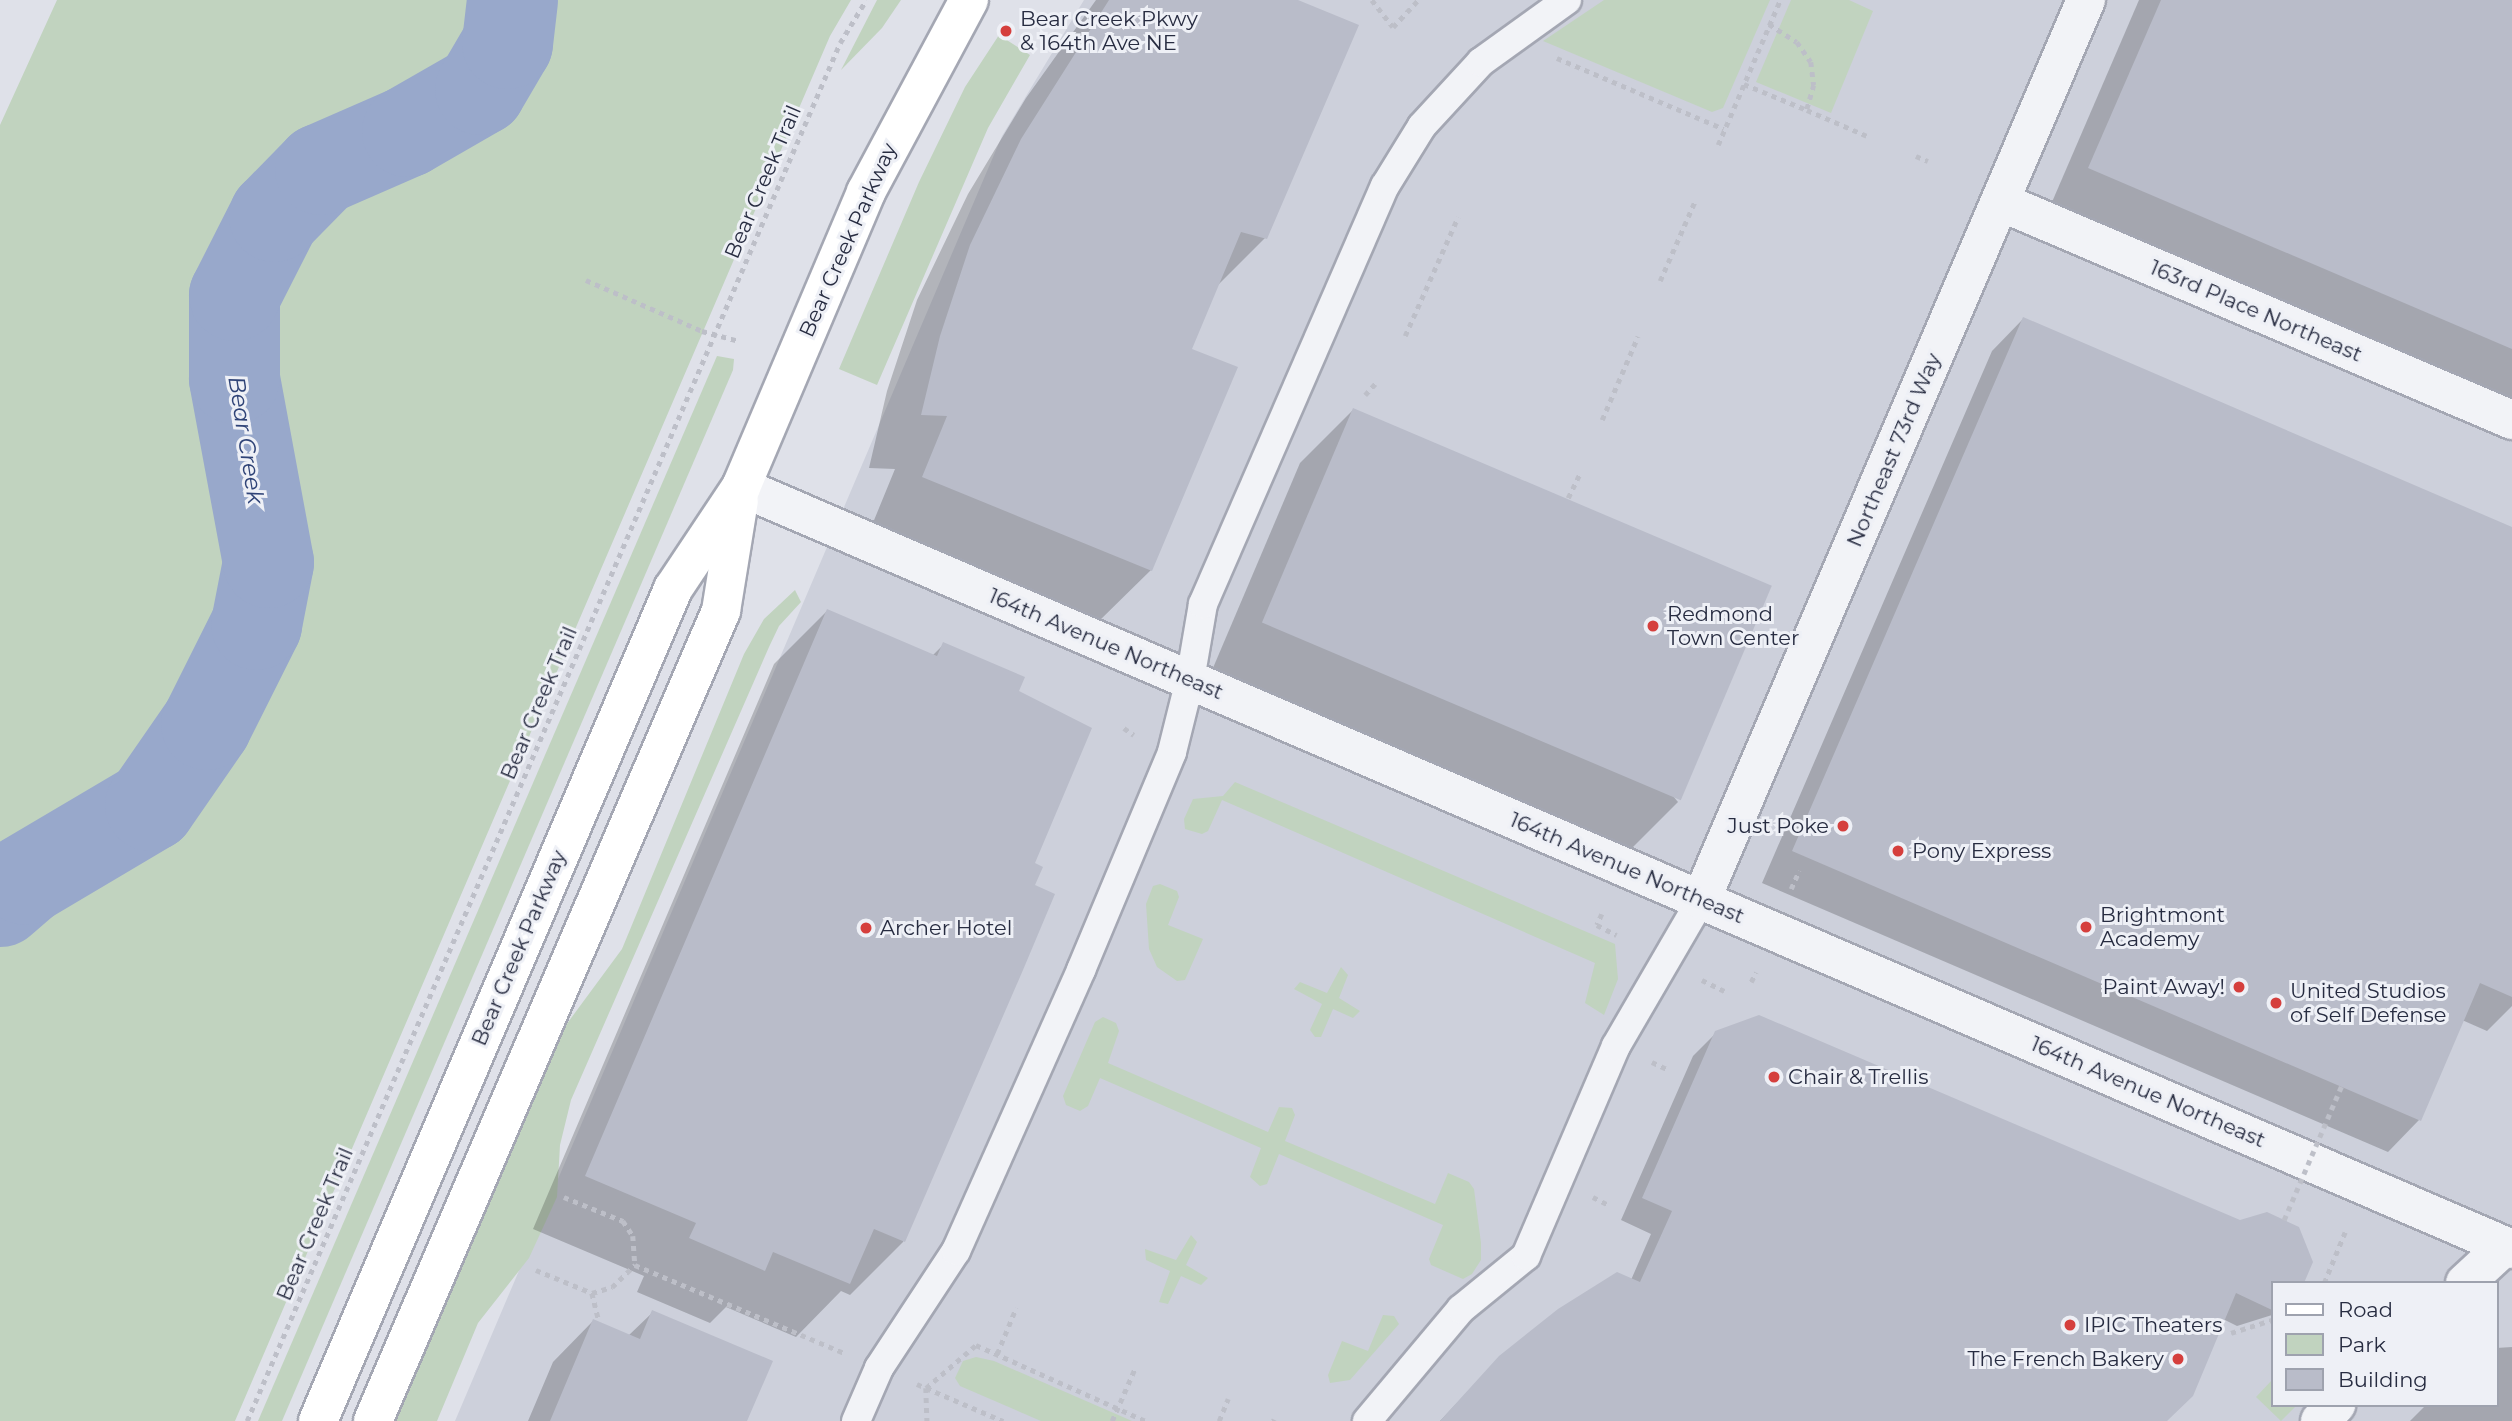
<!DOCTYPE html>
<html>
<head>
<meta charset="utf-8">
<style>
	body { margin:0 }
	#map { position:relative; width:2512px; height:1421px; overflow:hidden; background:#dfe1e9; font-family:Montserrat,sans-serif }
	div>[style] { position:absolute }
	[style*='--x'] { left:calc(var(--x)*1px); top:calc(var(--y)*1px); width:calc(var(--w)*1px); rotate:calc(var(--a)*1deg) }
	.built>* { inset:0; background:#cdd0db }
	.green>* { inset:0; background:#c1d3bf }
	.shadow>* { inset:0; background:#0003 }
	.river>* { height:91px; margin:-45.5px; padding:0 45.5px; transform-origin:45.5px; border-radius:45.5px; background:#98a8cb }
	.building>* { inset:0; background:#b9bcc9; transform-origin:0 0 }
	.path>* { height:4.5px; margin-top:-2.25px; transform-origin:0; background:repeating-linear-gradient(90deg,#bdbfc8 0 5px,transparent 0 10px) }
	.roads { filter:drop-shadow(2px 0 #a4a7b3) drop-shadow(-2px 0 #a4a7b3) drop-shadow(0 2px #a4a7b3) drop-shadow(0 -2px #a4a7b3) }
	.service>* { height:28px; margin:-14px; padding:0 14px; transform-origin:14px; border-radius:14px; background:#f2f3f7 }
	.pedestrian>* { height:38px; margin:-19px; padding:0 19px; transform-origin:19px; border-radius:19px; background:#f2f3f7 }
	.minor>* { height:38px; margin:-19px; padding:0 19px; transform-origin:19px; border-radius:19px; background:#f2f3f7 }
	.secondary>* { height:38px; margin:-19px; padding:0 19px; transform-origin:19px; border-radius:19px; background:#fff }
	.path-bridge>* { height:4.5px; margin-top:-2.25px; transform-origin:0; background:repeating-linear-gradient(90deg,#bdbfc8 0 5px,transparent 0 10px) }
	.dots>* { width:19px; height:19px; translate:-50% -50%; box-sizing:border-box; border:4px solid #eef0f6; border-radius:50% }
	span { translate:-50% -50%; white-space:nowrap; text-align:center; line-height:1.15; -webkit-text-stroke:6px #eef0f6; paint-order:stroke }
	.poi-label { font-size:21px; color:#272c41 }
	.left { translate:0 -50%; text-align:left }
	.right { translate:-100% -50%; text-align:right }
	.street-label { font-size:21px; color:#272c41 }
	.water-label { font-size:23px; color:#2f4377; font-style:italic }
	.legend { position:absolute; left:2271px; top:1281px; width:228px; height:126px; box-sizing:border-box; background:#eef0f6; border:2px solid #9ea2ae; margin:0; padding:9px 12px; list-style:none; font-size:21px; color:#272c41 }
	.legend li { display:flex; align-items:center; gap:14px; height:35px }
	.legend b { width:35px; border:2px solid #9ea2ae }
</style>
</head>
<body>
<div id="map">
	<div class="built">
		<div style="clip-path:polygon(evenodd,1084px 0,2512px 0,2512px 1421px,455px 1421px,1002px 136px,1084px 0,2272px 1283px,2496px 1283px,2496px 1405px,2272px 1405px,2272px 1283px)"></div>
	</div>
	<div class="green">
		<div style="clip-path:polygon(57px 0,851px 0,830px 36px,235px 1421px,0 1421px,0 125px)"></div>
		<div style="clip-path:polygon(877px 0,901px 0,882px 28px,841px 70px)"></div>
		<div style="clip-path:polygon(1604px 0,1770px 0,1723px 108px,1712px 112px,1543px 41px)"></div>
		<div style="clip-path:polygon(1791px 0,1849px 0,1873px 11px,1831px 113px,1756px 82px)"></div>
		<div style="clip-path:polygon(999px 35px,1030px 55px,988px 128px,877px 385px,839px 369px,919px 182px,965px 87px)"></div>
		<div style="clip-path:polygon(717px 356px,734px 359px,733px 370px,282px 1421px,258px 1421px)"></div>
		<div style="clip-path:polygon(795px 590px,801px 602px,779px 626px,769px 647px,571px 1100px,560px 1145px,557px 1197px,529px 1258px,478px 1323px,437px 1421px,390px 1421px,552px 1044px,622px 949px,744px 654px,764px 619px)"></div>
		<div style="clip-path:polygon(1235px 782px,1615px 944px,1618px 979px,1604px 1015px,1585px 1003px,1595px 963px,1222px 800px,1208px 831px,1202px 834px,1185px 829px,1184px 819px,1193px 799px,1223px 796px)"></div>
		<div style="clip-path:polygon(1160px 884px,1177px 891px,1179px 897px,1168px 925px,1203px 939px,1185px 980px,1177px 981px,1157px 967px,1149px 949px,1146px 904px,1153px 886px)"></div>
		<div style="clip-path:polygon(1341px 967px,1348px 975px,1339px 998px,1360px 1011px,1353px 1018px,1333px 1009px,1321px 1037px,1315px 1037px,1310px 1030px,1322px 1004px,1294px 989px,1300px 982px,1327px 993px)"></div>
		<div style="clip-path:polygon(1103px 1017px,1116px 1023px,1119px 1031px,1108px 1063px,1268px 1132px,1279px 1107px,1292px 1108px,1295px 1115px,1285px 1141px,1435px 1204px,1448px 1173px,1469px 1182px,1474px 1189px,1481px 1243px,1481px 1260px,1472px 1274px,1463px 1279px,1431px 1265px,1429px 1259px,1443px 1225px,1279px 1154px,1267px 1184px,1260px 1186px,1250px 1177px,1261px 1148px,1100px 1078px,1088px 1106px,1080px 1111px,1066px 1105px,1063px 1096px,1095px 1022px)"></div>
		<div style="clip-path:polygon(1191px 1235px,1197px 1242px,1186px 1265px,1208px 1278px,1201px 1285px,1181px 1276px,1168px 1304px,1159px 1302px,1170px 1271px,1146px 1260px,1145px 1249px,1176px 1260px)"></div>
		<div style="clip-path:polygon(1383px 1315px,1394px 1316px,1399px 1324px,1350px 1380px,1330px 1383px,1328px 1375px,1342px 1341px,1368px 1351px)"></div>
		<div style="clip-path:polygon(976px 1357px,994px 1361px,1132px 1421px,1041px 1421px,960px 1386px,955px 1378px,963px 1361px)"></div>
		<div style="clip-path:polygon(2272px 1380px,2272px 1405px,2297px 1405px,2281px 1421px,2256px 1397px)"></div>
	</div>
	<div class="shadow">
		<div style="clip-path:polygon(1096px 0,1293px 0,1265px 238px,1216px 287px,1190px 350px,1151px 570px,1097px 623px,870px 530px,895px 469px,869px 468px,887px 391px,917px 300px,968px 194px,1026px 98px)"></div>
		<div style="clip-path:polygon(2139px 0,2512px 0,2512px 407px,2049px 209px)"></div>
		<div style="clip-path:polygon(2023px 319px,2512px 529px,2512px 1006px,2487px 1031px,2462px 1020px,2419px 1120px,2388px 1152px,1762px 883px,1992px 351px)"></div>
		<div style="clip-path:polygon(1353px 410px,1678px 802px,1625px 855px,1210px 675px,1300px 463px)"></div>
		<div style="clip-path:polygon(827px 611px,932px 656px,943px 645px,1017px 692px,1033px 886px,1053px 895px,903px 1242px,850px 1295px,841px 1291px,796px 1337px,726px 1307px,710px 1323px,637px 1292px,644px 1276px,533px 1229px,774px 664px)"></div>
		<div style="clip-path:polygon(1716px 1033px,2272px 1283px,2272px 1315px,2237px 1326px,2223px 1319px,2165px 1421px,1440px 1421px,1500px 1357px,1631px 1280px,1651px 1234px,1621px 1220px,1693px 1056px)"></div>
		<div style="clip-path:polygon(653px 1312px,746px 1421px,528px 1421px,553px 1362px,593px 1321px,628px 1336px)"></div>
		<div style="clip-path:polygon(2512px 1347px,2512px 1421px,2410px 1421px,2426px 1405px,2496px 1405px,2496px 1348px)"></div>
	</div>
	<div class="river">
		<div style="--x:0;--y:901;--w:33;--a:-41"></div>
		<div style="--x:25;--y:879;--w:145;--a:-30.6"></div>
		<div style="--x:150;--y:805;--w:98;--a:-55.3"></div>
		<div style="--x:206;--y:724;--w:112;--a:-63.4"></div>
		<div style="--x:256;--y:624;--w:63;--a:-79"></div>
		<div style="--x:268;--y:562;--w:187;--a:-100.5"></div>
		<div style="--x:234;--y:378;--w:83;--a:-90"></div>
		<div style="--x:234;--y:295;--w:89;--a:-63.1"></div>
		<div style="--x:274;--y:216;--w:66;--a:-45.6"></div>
		<div style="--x:320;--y:169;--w:95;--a:-23.6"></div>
		<div style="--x:407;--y:131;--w:84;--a:-29.9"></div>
		<div style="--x:480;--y:89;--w:53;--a:-59.6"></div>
		<div style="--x:507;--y:43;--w:43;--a:-83.4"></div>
	</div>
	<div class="building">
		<div style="clip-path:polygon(1109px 0,1298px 0,1359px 25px,1267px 239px,1241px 232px,1192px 349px,1238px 367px,1152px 571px,922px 477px,947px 416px,921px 415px,940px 336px,970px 245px,1021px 139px)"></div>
		<div style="clip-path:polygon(2161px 0,2512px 0,2512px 349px,2088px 168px)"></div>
		<div style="clip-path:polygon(2023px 317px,2512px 527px,2512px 997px,2480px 983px,2421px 1121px,1792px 851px)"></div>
		<div style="left:1353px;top:408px;width:455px;height:233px;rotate:23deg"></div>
		<div style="clip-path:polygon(827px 609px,937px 656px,943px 642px,1025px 677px,1019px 691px,1092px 728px,1035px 863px,1043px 867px,1035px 885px,1055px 894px,1023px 970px,905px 1242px,874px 1229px,850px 1284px,773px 1252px,765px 1271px,689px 1238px,696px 1223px,585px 1176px)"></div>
		<div style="clip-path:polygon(1759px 1015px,2240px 1220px,2267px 1212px,2299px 1227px,2313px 1262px,2304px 1283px,2272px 1283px,2272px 1310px,2236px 1293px,2193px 1396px,2167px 1421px,1440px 1421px,1499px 1356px,1558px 1309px,1617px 1272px,1640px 1282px,1672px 1211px,1642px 1198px,1715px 1031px)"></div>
		<div style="clip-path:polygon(652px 1310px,773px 1361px,747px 1421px,550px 1421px,593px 1319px,640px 1339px)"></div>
	</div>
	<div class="path">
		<div style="--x:1372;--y:0;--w:34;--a:52"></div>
		<div style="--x:1393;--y:27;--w:37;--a:-47"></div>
		<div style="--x:1769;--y:24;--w:33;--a:33"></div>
		<div style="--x:1797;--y:42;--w:24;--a:55"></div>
		<div style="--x:1811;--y:62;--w:23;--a:83"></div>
		<div style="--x:1814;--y:85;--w:26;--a:106"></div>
		<div style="--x:1807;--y:110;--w:65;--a:23.4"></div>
		<div style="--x:1557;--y:58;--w:181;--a:23"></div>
		<div style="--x:1744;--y:84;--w:68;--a:22.4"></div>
		<div style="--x:1718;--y:145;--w:158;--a:-66.8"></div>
		<div style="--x:1916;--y:156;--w:13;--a:23"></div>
		<div style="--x:586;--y:280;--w:127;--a:23.7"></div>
		<div style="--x:702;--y:331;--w:39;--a:15"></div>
		<div style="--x:1660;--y:281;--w:87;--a:-66.4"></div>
		<div style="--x:1405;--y:336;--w:130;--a:-66"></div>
		<div style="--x:1365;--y:395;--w:15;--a:-48"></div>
		<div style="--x:1602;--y:420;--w:91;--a:-66.8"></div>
		<div style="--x:1568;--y:498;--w:28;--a:-64"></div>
		<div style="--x:1124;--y:728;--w:12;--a:35"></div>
		<div style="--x:1791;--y:889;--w:20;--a:-66"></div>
		<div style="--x:1602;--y:914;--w:12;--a:114"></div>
		<div style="--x:1597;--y:925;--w:22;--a:27"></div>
		<div style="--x:1702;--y:980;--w:25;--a:26"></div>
		<div style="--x:1751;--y:982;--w:11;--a:-63"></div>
		<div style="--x:1652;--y:1062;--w:17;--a:25"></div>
		<div style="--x:564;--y:1197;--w:64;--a:22.1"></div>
		<div style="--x:623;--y:1221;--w:18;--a:56"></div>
		<div style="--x:633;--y:1236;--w:29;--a:86"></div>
		<div style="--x:1593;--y:1197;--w:18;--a:27"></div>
		<div style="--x:536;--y:1270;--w:61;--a:22.3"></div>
		<div style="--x:592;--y:1293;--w:30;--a:76"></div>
		<div style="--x:2324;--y:1283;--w:55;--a:-67.6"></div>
		<div style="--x:592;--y:1293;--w:21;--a:-17"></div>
		<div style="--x:612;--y:1287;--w:32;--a:-44"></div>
		<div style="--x:635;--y:1265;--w:227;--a:22.8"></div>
		<div style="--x:2231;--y:1333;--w:43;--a:-17.6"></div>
		<div style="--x:997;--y:1354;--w:50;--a:-67.6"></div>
		<div style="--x:917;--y:1384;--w:94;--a:23.3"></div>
		<div style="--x:926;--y:1388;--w:66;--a:-40.7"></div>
		<div style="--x:976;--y:1345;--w:186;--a:24.1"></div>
		<div style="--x:926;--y:1388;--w:33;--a:88"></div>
		<div style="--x:247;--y:1421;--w:1500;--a:-66.72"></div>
		<div style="--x:840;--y:43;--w:50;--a:-58.8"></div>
		<div style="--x:1112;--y:1421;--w:58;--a:-66.5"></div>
		<div style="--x:1219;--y:1421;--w:24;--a:-68"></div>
		<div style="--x:1273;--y:1421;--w:2;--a:-63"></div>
	</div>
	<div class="roads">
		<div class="service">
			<div style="--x:856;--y:1421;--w:58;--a:-66.5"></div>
			<div style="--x:879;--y:1368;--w:140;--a:-56.7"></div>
			<div style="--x:956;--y:1251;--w:308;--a:-66"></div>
			<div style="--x:1081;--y:970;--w:236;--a:-67.3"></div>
			<div style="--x:1172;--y:752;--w:74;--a:-76"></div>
			<div style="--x:1190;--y:680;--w:77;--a:-80.3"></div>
			<div style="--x:1203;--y:604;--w:456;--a:-66.5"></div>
			<div style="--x:1385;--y:186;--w:70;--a:-58.3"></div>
			<div style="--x:1422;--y:126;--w:87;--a:-47.3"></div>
			<div style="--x:1481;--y:62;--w:106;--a:-35.8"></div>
			<div style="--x:1367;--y:1421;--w:146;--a:-50"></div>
			<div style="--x:1461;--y:1309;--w:84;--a:-39.2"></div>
			<div style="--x:1526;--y:1256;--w:228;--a:-66.8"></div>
			<div style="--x:1616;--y:1046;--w:169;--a:-59.8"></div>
		</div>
		<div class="pedestrian">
			<div style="--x:2465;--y:1283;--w:54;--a:-42.8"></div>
			<div style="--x:2320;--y:1421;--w:23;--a:-45"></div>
		</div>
		<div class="minor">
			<div style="--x:2001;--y:202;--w:556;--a:23.1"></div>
			<div style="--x:741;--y:487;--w:1928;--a:23.28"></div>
			<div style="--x:1701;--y:900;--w:979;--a:-66.84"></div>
		</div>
		<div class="secondary">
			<div style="--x:318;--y:1421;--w:905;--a:-66.89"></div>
			<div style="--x:673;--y:589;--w:123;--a:-56.3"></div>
			<div style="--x:741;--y:487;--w:320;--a:-67"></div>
			<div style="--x:866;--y:192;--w:218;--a:-61.8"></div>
			<div style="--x:373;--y:1421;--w:882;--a:-66.75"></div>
			<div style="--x:721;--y:611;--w:112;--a:-80.8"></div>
		</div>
	</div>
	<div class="path-bridge">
		<div style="--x:2284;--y:1220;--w:145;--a:-66.8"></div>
	</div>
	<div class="dots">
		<div style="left:1006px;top:31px;background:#d53f3d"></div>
		<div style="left:1653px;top:626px;background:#d53f3d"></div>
		<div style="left:1843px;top:826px;background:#d53f3d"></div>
		<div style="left:1898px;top:851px;background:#d53f3d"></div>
		<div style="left:2086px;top:927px;background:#d53f3d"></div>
		<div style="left:866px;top:928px;background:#d53f3d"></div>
		<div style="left:2239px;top:987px;background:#d53f3d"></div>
		<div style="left:2276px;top:1003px;background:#d53f3d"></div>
		<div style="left:1774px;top:1077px;background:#d53f3d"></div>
		<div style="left:2070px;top:1325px;background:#d53f3d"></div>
		<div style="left:2178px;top:1359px;background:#d53f3d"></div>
	</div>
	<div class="poi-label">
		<span class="left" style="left:1020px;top:31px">Bear Creek Pkwy<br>&amp; 164th Ave NE</span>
		<span class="left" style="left:1667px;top:626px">Redmond<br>Town Center</span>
		<span class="right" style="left:1829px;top:826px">Just Poke</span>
		<span class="left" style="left:1912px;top:851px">Pony Express</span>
		<span class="left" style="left:2100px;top:927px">Brightmont<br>Academy</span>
		<span class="left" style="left:880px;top:928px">Archer Hotel</span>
		<span class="right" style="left:2225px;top:987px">Paint Away!</span>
		<span class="left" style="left:2290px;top:1003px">United Studios<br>of Self Defense</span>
		<span class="left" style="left:1788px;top:1077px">Chair &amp; Trellis</span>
		<span class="left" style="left:2084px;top:1325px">IPIC Theaters</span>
		<span class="right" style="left:2164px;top:1359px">The French Bakery</span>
	</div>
	<div class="street-label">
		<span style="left:763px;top:182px;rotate:-67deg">Bear Creek Trail</span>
		<span style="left:848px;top:240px;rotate:-66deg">Bear Creek Parkway</span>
		<span style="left:2256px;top:311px;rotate:23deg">163rd Place Northeast</span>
		<span style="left:1894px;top:450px;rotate:-67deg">Northeast 73rd Way</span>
		<span style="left:1106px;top:644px;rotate:23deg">164th Avenue Northeast</span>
		<span style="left:539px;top:703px;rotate:-67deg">Bear Creek Trail</span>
		<span style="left:1627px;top:868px;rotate:23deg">164th Avenue Northeast</span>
		<span style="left:519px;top:948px;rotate:-67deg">Bear Creek Parkway</span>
		<span style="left:2148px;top:1092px;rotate:23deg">164th Avenue Northeast</span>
		<span style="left:315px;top:1224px;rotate:-67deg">Bear Creek Trail</span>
	</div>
	<div class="water-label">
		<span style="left:246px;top:440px;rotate:81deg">Bear Creek</span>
	</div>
	<ul class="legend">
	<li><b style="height:9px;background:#fff"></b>Road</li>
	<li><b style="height:19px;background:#c1d3bf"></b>Park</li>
	<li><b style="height:19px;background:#b9bcc9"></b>Building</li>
	</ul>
</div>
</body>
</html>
